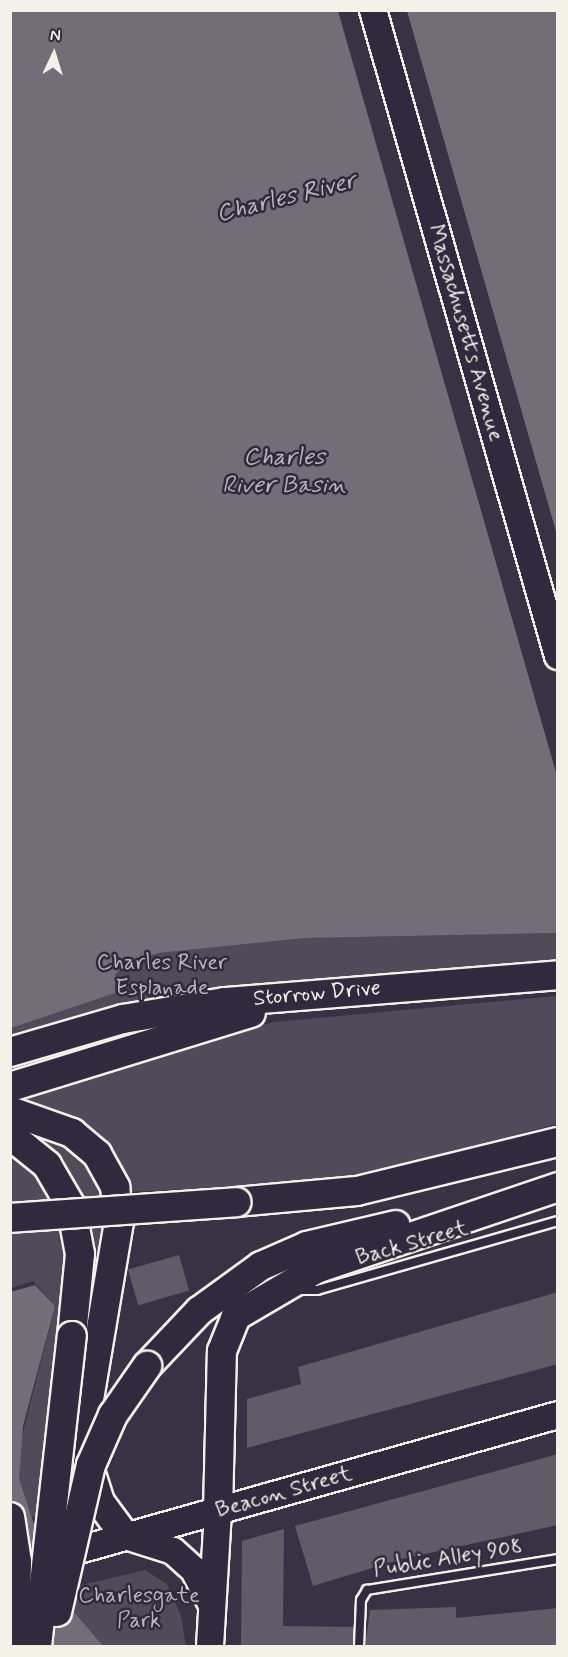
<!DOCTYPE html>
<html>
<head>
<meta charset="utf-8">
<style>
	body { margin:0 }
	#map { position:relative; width:568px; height:1657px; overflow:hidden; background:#373244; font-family:Mynerve,sans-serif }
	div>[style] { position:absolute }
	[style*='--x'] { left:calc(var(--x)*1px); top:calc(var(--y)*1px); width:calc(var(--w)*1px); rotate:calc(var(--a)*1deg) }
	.green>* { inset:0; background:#504b59 }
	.water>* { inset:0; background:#726e77 }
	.pier>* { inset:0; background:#373244 }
	.building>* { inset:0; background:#5f5c67; transform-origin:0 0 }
	.roads { filter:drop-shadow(2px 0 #f4f1e8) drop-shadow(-2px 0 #f4f1e8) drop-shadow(0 2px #f4f1e8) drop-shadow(0 -2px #f4f1e8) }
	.service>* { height:8px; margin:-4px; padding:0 4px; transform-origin:4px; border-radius:4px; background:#2f2a3d }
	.primary>* { height:26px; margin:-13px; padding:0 13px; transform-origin:13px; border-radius:13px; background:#2f2a3d }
	.motorway>* { height:28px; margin:-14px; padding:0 14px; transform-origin:14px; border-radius:14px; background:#2f2a3d }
	.bridges { filter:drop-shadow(2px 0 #f4f1e8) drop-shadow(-2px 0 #f4f1e8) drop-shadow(0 2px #f4f1e8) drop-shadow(0 -2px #f4f1e8) }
	.motorway-bridge>* { height:28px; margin:-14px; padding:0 14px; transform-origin:14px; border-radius:14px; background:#2f2a3d }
	span { translate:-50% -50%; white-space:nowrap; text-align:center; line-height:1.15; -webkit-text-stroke:5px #2f2a3d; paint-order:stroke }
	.street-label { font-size:22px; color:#f4f1e8 }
	.park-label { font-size:22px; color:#bbb7b6 }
	.water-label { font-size:24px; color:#bab6b5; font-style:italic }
	.frame { position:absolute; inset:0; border:12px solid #f4f1e8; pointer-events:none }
	.north { position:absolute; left:24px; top:24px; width:60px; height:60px; -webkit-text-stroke:4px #2f2a3d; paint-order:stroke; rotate:4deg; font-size:16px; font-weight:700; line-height:24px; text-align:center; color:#f4f1e8 }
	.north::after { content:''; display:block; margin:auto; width:21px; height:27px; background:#f4f1e8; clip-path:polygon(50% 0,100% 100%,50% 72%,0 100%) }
</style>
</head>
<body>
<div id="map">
	<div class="green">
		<div style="clip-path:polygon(557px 933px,557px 961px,183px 994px,11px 1039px,10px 1028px,114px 993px,115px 975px,127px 962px,159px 953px,306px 938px)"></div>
		<div style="clip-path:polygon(557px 996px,557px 1124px,381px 1171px,286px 1184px,128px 1192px,98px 1174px,108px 1224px,95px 1321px,44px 1456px,36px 1516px,30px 1518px,19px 1480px,19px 1448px,55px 1306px,33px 1281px,11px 1288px,11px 1097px,274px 1022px)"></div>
		<div style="clip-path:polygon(145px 1570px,167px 1584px,181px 1616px,186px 1646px,11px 1646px,10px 1602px)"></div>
	</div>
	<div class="water">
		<div style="clip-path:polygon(10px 11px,557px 11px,557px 933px,306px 938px,159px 953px,127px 962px,115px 975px,115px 993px,11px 1028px)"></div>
		<div style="clip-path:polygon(35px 1285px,55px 1306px,23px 1426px,19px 1479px,56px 1591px,103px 1646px,54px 1646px,11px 1602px,10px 1292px)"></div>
	</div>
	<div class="pier">
		<div style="clip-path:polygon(338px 11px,407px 11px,557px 535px,557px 776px)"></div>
	</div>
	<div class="building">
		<div style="left:179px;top:1255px;width:37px;height:53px;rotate:74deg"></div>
		<div style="clip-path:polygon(558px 1292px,558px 1364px,247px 1448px,247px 1399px,301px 1384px,298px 1367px)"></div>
		<div style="clip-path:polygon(558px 1454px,558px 1525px,402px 1559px,313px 1586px,295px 1526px)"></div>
		<div style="clip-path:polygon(284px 1529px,283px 1626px,353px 1627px,353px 1647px,241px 1647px,242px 1541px)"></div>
		<div style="clip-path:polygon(456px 1607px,456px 1618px,558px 1608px,558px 1647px,365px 1647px,370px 1610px)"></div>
	</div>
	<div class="roads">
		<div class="service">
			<div style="--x:297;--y:1290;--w:20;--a:0"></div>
			<div style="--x:317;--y:1290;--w:251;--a:-16"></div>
			<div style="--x:359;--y:1646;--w:46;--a:-87.5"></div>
			<div style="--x:361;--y:1600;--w:12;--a:-59"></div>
			<div style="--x:367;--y:1590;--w:193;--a:-9.2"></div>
		</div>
		<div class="primary">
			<div style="--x:373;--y:10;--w:672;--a:74.02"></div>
			<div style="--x:126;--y:1536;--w:49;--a:17.7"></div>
			<div style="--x:173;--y:1551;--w:28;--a:42"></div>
			<div style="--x:194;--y:1570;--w:38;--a:63"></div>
			<div style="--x:54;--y:1557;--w:524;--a:-15.73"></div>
			<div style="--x:210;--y:1646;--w:135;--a:-86.6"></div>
		</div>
		<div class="motorway">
			<div style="--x:10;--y:1052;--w:118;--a:-16.3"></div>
			<div style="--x:123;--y:1019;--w:103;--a:-9.5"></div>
			<div style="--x:225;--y:1002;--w:334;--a:-4.6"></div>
			<div style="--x:10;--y:1087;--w:252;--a:-17.1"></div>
			<div style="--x:10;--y:1111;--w:66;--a:19.5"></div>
			<div style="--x:72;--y:1133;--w:33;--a:40"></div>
			<div style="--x:97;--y:1154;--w:38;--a:61"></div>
			<div style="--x:115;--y:1187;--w:35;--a:83"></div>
			<div style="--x:119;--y:1222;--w:187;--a:99.6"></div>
			<div style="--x:88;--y:1406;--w:52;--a:92.2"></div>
			<div style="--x:86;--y:1458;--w:46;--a:72.3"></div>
			<div style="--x:100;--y:1502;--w:42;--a:53.7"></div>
			<div style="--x:10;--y:1135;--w:48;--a:39"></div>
			<div style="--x:47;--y:1165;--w:48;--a:59.7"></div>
			<div style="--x:71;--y:1206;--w:49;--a:79.4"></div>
			<div style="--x:80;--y:1254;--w:82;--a:95.6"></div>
			<div style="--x:236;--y:1202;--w:121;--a:-5.2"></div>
			<div style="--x:357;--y:1191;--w:207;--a:-13.7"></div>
			<div style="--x:147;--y:1366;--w:76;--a:-46.6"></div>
			<div style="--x:199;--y:1311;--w:77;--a:-36"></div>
			<div style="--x:261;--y:1266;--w:50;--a:-23.5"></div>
			<div style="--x:307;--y:1246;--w:91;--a:-13.3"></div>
			<div style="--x:218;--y:1511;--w:160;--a:-88.6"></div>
			<div style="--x:222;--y:1351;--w:38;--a:-68"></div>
			<div style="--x:236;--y:1316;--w:93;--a:-30.4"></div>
			<div style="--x:316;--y:1269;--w:256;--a:-18.7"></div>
		</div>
	</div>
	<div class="bridges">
		<div class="motorway-bridge">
			<div style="--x:10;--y:1218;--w:227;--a:-4"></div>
			<div style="--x:10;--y:1517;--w:46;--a:81.2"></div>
			<div style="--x:17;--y:1562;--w:84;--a:91.4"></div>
			<div style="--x:57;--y:1612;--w:151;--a:-77"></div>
			<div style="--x:91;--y:1465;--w:55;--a:-66.3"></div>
			<div style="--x:113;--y:1415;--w:60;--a:-55.2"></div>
			<div style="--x:37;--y:1646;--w:312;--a:-83.6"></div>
		</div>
	</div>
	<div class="street-label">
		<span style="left:465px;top:333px;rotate:74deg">Massachusetts Avenue</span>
		<span style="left:317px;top:994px;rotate:-5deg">Storrow Drive</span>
		<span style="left:412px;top:1244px;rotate:-16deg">Back Street</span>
		<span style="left:284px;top:1493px;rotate:-16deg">Beacon Street</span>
		<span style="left:448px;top:1559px;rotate:-9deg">Public Alley 908</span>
	</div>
	<div class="park-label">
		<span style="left:162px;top:976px">Charles River<br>Esplanade</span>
		<span style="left:139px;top:1609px">Charlesgate<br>Park</span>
	</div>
	<div class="water-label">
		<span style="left:286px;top:198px;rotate:-14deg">Charles River</span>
		<span style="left:284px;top:472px">Charles<br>River Basin</span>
	</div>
	<div class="frame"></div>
	<div class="north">N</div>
</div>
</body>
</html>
